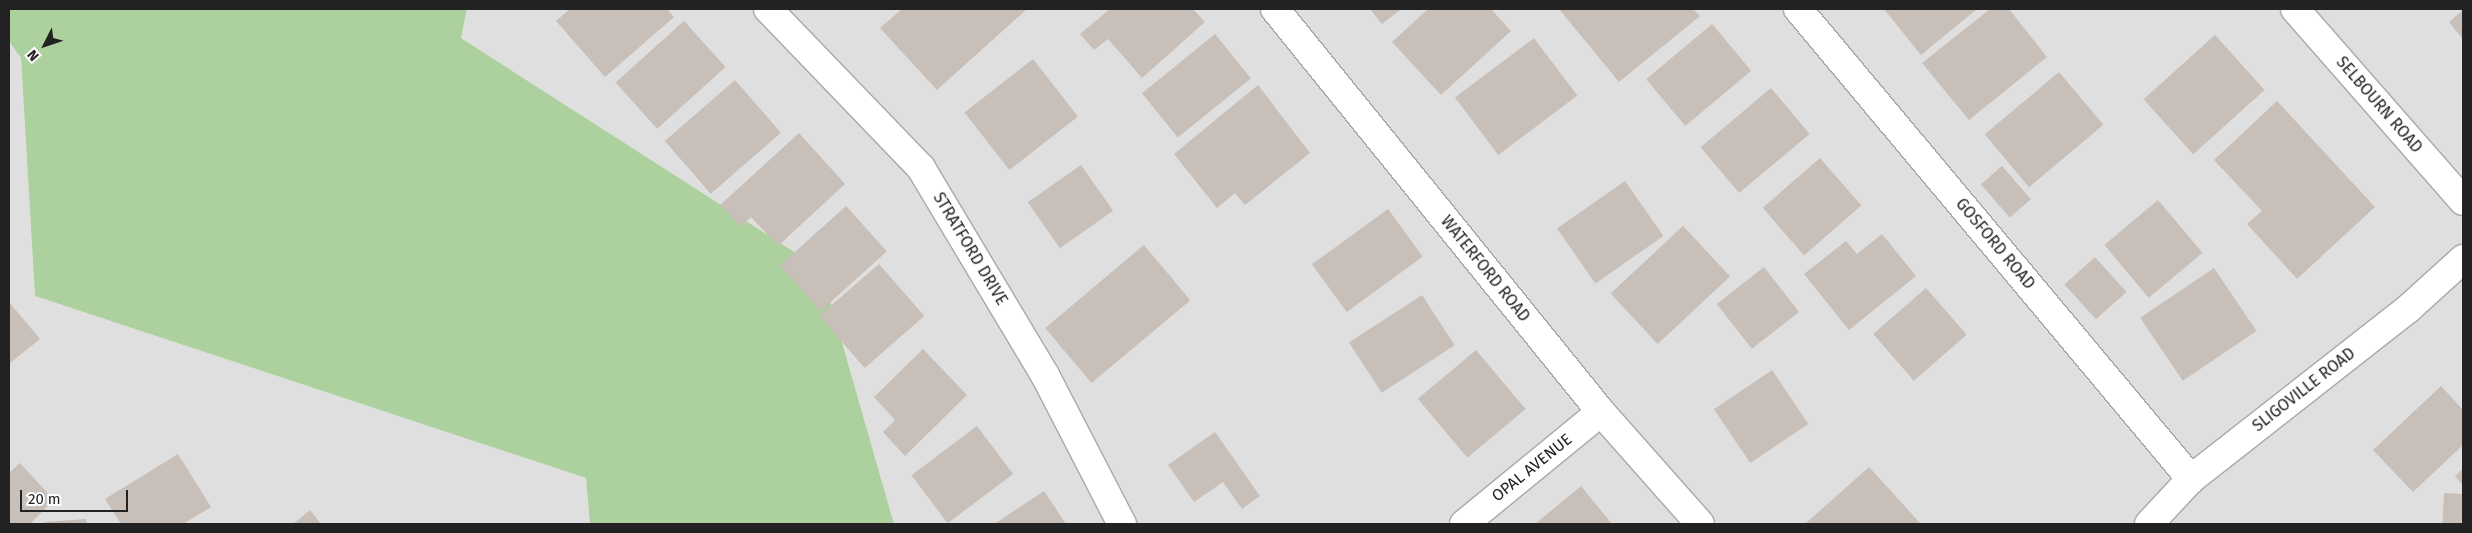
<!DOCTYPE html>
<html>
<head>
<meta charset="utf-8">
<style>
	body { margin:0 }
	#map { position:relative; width:2472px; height:533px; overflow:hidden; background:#f2efe9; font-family:"Fira Sans",sans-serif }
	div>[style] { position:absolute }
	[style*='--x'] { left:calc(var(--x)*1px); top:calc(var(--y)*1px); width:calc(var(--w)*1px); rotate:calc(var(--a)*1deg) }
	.residential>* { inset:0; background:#e0dfdf }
	.forest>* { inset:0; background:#add19e }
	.building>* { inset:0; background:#c7bfb8; transform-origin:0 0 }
	.roads { filter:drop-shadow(1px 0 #a9a9a9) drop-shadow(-1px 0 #a9a9a9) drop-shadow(0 1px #a9a9a9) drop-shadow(0 -1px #a9a9a9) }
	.minor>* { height:28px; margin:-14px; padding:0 14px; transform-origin:14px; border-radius:14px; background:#fff }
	span { translate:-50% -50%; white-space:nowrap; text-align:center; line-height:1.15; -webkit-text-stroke:4px #fff; paint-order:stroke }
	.street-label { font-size:16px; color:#222 }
	.frame { position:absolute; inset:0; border:10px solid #222; pointer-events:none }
	.north { position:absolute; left:20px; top:20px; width:50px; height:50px; -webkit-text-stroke:4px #fff; paint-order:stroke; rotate:229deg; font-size:14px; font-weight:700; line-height:20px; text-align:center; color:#222 }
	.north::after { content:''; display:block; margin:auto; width:18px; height:22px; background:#222; clip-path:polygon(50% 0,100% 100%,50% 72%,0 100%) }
	.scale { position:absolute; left:20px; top:490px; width:108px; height:22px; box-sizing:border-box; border:2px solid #222; border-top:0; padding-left:6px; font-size:15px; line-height:18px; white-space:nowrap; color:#222; -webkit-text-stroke:4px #fff; paint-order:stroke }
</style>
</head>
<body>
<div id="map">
	<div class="residential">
		<div style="clip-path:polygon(467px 9px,2463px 9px,2463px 524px,894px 524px,821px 269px,461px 38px)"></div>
		<div style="clip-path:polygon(9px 41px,21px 58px,35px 296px,586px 478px,590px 524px,9px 524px)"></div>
	</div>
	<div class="forest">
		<div style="clip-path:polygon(9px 9px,467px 9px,461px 38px,821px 269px,894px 524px,590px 524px,586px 478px,35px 296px,21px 58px,9px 41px)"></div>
	</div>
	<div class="building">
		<div style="clip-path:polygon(570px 9px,667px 9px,674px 17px,605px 77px,556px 21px)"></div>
		<div style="clip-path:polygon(902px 9px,1027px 9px,937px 90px,880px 28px)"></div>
		<div style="clip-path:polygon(1110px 9px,1193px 9px,1205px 22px,1142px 78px,1108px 39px,1094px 50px,1080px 34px)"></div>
		<div style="clip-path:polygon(1370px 9px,1401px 9px,1382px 24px)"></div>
		<div style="clip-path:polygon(1428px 9px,1491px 9px,1511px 31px,1441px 95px,1392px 42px)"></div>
		<div style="clip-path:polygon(1559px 9px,1693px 9px,1700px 16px,1619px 82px)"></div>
		<div style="clip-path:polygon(1884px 9px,1977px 9px,1921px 55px)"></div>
		<div style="clip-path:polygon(1990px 9px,2009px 9px,2047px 57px,1969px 120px,1922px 63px)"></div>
		<div style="clip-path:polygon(2463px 10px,2463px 39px,2449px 22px)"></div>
		<div style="left:684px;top:21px;width:62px;height:92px;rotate:48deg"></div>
		<div style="left:1712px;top:24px;width:61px;height:86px;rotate:50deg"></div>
		<div style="left:1215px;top:34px;width:57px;height:94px;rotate:51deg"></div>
		<div style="left:2215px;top:35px;width:74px;height:96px;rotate:48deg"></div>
		<div style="left:1534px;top:38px;width:72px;height:99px;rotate:53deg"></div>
		<div style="left:1033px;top:59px;width:73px;height:87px;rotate:52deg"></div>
		<div style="left:2059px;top:72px;width:69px;height:97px;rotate:50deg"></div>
		<div style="left:735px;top:80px;width:70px;height:93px;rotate:49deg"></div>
		<div style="clip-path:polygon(1258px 85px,1310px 153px,1245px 205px,1235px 193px,1217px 208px,1174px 154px)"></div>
		<div style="left:1771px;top:88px;width:60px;height:92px;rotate:50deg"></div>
		<div style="clip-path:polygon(2277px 101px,2375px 207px,2297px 279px,2247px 224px,2262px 211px,2214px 160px)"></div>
		<div style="clip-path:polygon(799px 133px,845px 184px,778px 246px,751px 217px,741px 227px,720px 205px)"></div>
		<div style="left:1820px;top:158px;width:63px;height:76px;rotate:49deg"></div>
		<div style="left:1081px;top:165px;width:56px;height:65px;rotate:55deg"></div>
		<div style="left:2002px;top:166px;width:44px;height:28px;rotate:49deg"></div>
		<div style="left:1625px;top:181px;width:67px;height:83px;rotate:55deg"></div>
		<div style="left:2158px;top:200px;width:69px;height:70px;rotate:50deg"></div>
		<div style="left:846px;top:206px;width:61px;height:89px;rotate:48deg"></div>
		<div style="left:1388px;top:209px;width:59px;height:94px;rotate:54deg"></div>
		<div style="left:1683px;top:226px;width:69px;height:99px;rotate:47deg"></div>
		<div style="clip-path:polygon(1882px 234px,1916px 276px,1849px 330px,1804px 274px,1846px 241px,1857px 254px)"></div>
		<div style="left:1144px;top:245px;width:72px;height:129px;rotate:50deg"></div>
		<div style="left:2095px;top:257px;width:47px;height:41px;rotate:48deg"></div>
		<div style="left:879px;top:264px;width:69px;height:79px;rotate:49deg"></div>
		<div style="left:1764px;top:267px;width:57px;height:60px;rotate:52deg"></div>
		<div style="left:2214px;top:268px;width:76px;height:89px;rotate:56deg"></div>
		<div style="left:1926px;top:288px;width:62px;height:70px;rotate:49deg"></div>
		<div style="left:1422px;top:295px;width:60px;height:87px;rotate:57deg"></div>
		<div style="clip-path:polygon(9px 302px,40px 339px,9px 364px)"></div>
		<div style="clip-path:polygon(923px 349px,967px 395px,905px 456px,883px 432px,895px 420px,874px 397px)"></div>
		<div style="left:1476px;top:350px;width:77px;height:76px;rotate:50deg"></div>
		<div style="left:1772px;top:370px;width:65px;height:70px;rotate:56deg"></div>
		<div style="clip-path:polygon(2441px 386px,2463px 410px,2463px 445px,2413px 492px,2373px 450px)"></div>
		<div style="left:977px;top:426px;width:60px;height:82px;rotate:53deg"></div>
		<div style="clip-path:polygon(1215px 432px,1260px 496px,1242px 509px,1223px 482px,1194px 502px,1168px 465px)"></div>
		<div style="clip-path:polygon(178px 454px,211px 507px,183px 524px,121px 524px,105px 499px)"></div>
		<div style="clip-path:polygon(20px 463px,54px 500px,30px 524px,9px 524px,9px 473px)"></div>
		<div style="clip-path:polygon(1869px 467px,1921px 524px,1805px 524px)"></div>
		<div style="clip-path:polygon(2463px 469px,2463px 486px,2455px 476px)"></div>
		<div style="clip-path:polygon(1581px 486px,1612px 524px,1535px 524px)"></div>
		<div style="clip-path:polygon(1044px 491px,1066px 524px,994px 524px)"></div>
		<div style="left:2444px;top:493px;width:19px;height:31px;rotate:3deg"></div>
		<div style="clip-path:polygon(310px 510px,321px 524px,293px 524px)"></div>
		<div style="clip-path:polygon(86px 519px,87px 524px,44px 524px,44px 522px)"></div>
	</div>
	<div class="roads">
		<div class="minor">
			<div style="--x:768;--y:9;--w:221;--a:46.1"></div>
			<div style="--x:921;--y:168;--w:241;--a:59.1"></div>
			<div style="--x:1045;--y:375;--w:168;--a:62.7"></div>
			<div style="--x:1275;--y:9;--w:518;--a:51.03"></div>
			<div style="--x:1601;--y:412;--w:149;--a:48.5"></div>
			<div style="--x:1798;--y:9;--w:613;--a:50.1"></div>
			<div style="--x:2295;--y:9;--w:255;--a:48.8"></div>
			<div style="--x:1464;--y:524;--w:177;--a:-39.3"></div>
			<div style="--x:2149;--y:524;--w:62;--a:-47"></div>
			<div style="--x:2191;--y:479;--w:277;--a:-38.1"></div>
			<div style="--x:2409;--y:308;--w:73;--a:-42.2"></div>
		</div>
	</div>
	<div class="street-label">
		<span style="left:2379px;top:105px;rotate:49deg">SELBOURN ROAD</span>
		<span style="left:1995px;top:244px;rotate:50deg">GOSFORD ROAD</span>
		<span style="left:970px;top:249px;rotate:59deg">STRATFORD DRIVE</span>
		<span style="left:1485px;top:269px;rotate:51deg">WATERFORD ROAD</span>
		<span style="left:2304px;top:390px;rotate:-38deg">SLIGOVILLE ROAD</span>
		<span style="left:1532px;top:468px;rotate:-39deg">OPAL AVENUE</span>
	</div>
	<div class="frame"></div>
	<div class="north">N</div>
	<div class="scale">20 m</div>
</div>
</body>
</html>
